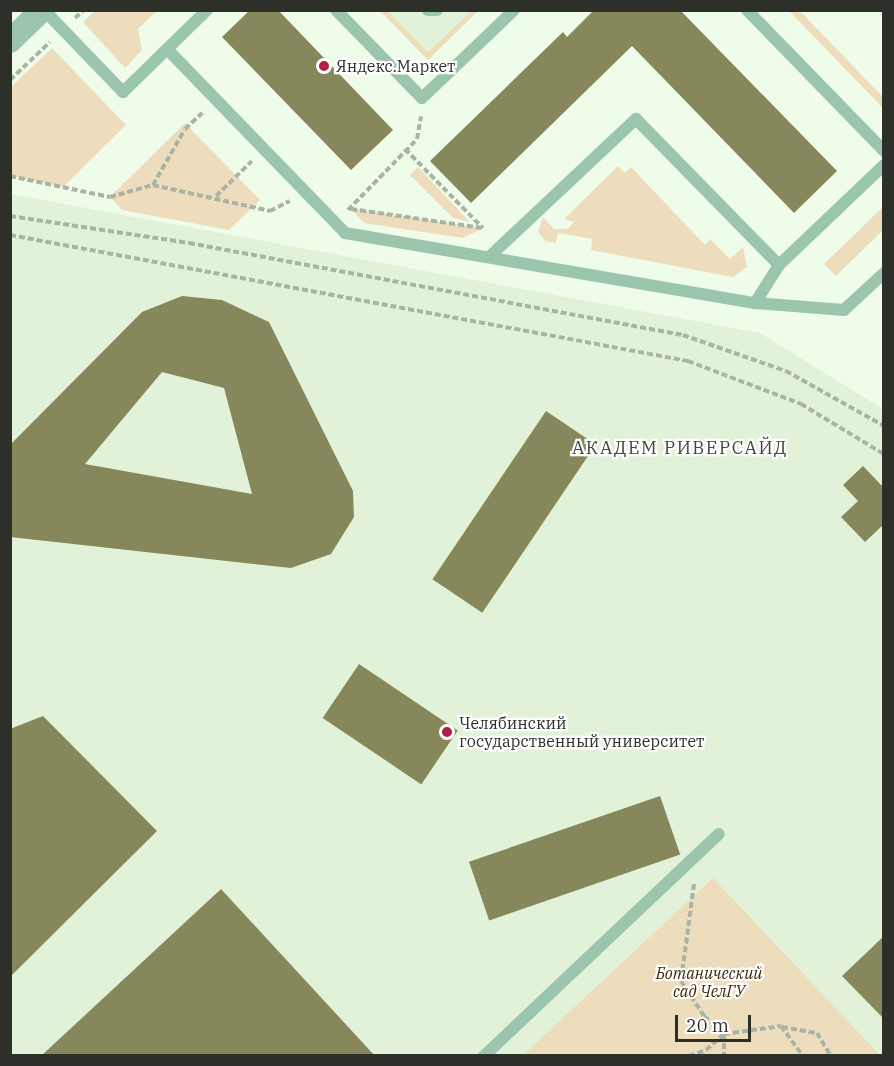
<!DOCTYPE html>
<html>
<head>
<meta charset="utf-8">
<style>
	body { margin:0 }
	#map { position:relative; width:894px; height:1066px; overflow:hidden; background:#effce9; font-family:"IBM Plex Serif",serif }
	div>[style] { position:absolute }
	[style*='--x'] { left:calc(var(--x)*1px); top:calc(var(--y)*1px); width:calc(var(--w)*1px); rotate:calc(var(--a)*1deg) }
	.built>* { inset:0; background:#e1f2d9 }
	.green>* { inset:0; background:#edddbc }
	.building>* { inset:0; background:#86885c; transform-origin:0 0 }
	.path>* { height:4px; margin-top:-2px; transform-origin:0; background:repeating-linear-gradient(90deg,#aab4a5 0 6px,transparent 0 9px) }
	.service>* { height:12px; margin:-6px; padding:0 6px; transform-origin:6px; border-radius:6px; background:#9cc5ae }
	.minor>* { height:24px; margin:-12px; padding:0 12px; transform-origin:12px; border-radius:12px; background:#9cc5ae }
	.dots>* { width:16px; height:16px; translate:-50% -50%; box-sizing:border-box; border:3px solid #fff; border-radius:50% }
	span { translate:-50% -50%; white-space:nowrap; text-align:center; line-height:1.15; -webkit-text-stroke:4.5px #fff; paint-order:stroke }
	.poi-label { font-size:16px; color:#2c3029 }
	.left { translate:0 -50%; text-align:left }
	.park-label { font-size:16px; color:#3b2c07; font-style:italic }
	.neighbourhood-label { font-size:18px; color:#404a3b; letter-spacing:1.5px }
	.frame { position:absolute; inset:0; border:12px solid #2c3029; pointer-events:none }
	.scale { position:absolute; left:675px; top:1015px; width:76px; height:27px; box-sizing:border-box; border:3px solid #2c3029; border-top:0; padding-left:8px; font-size:18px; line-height:21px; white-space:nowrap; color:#2c3029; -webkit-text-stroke:4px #fff; paint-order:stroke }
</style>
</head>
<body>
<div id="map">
	<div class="built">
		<div style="clip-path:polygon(388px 11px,471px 11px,428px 52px)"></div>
		<div style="clip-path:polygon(10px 194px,760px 333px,883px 409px,883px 1055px,11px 1055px)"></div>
	</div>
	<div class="green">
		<div style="clip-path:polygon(95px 11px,157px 11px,138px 29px,142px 50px,125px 68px,83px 22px)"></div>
		<div style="clip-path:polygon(380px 11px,388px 11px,428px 52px,471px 11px,478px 11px,428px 60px)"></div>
		<div style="clip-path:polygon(789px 11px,800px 11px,883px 97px,883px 108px)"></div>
		<div style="clip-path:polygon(52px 48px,126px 125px,63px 187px,11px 176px,11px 87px)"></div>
		<div style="clip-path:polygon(185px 123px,260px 200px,229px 230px,122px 210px,110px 197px)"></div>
		<div style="clip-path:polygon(618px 166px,625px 173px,631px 167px,705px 245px,710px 239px,730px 259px,743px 247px,747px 267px,733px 277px,591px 250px,592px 239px,558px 233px,556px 243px,545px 241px,538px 232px,543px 217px,554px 229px,568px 229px,574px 222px,564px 219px)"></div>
		<div style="clip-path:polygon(418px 167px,470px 222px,453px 218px,410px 175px)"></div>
		<div style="clip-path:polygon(883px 207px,883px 230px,836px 276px,824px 264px)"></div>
		<div style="clip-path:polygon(350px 208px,483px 228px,463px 238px,364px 223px)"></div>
		<div style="clip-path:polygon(713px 878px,880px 1055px,523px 1055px)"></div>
	</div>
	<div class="building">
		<div style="clip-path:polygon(250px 10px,278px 10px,393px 130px,351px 170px,222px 37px)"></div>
		<div style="clip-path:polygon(594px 10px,680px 10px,837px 171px,794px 213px,632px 46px,471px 203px,430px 161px,563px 32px,567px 37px)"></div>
		<div style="clip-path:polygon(evenodd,182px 296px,222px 300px,269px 322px,353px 491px,354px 517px,331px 554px,291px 568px,10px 537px,10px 445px,142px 312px,182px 296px,162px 372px,224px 388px,252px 494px,85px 464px,162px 372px)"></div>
		<div style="left:546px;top:411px;width:60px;height:203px;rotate:34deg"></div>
		<div style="clip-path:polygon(863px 466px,884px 488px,884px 524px,865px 542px,841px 517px,858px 501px,843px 485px)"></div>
		<div style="left:359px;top:664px;width:119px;height:65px;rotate:34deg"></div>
		<div style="clip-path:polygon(43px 716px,157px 831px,10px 977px,10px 729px)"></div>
		<div style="left:660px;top:796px;width:62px;height:202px;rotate:71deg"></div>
		<div style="clip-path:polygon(221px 889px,375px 1056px,41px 1056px)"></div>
		<div style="clip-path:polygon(884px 936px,884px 1019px,842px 976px)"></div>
	</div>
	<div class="path">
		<div style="--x:75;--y:18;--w:12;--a:-42"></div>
		<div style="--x:10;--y:80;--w:55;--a:-43.5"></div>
		<div style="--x:405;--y:149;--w:111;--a:45.4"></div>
		<div style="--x:10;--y:176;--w:102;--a:11.9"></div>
		<div style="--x:110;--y:197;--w:45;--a:-15.6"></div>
		<div style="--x:153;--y:185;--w:120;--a:12.5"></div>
		<div style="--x:270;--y:211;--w:22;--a:-27"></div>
		<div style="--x:153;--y:185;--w:64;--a:-60.3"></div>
		<div style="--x:185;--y:129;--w:25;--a:-43"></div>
		<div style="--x:216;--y:196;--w:50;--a:-44.2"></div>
		<div style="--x:351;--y:209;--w:133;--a:8.2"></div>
		<div style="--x:348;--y:210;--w:99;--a:-45.8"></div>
		<div style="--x:417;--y:139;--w:23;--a:-80"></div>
		<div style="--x:10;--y:216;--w:181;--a:8.6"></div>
		<div style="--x:189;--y:243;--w:502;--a:10.55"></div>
		<div style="--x:683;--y:335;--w:109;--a:19.3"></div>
		<div style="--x:786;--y:371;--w:112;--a:29.3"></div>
		<div style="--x:10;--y:235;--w:690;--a:10.53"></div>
		<div style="--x:688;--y:361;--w:121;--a:20.8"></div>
		<div style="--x:801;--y:404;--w:97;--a:31.1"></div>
		<div style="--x:694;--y:884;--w:98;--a:97.6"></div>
		<div style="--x:681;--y:981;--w:42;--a:56.7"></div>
		<div style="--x:704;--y:1016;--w:27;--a:42"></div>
		<div style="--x:724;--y:1034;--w:22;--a:90"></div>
		<div style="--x:782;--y:1027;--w:36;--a:10"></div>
		<div style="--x:817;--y:1033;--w:27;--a:59"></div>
		<div style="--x:689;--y:1056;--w:18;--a:-19"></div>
		<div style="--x:706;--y:1050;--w:24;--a:-42"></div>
		<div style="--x:724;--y:1034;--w:58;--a:-8"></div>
		<div style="--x:781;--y:1026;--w:37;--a:54"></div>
	</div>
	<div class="service">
		<div style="--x:44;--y:10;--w:114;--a:46.1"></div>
		<div style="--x:123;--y:92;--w:117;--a:-44.3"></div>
		<div style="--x:336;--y:10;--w:123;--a:45.7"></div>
		<div style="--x:422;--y:98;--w:127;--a:-43.7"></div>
		<div style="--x:428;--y:10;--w:9;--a:0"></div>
		<div style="--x:747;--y:10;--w:197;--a:45.8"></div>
		<div style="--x:167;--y:49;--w:256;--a:45.9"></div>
		<div style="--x:345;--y:233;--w:416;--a:9.7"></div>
		<div style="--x:755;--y:303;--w:89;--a:4.5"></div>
		<div style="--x:844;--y:310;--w:54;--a:-42.8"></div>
		<div style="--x:489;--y:257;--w:202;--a:-43.2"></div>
		<div style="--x:636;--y:119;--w:204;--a:45.6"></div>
		<div style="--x:779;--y:265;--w:145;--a:-43.6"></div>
		<div style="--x:755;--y:303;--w:45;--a:-57.7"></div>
		<div style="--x:484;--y:1056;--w:323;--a:-43.4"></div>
	</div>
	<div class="minor">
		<div style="--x:10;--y:41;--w:45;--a:-44.1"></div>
	</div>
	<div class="dots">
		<div style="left:324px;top:66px;background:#b01d45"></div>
		<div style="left:447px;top:732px;background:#b01d45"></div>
	</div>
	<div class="poi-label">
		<span class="left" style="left:336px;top:66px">Яндекс.Маркет</span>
		<span class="left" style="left:459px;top:732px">Челябинский<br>государственный университет</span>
	</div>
	<div class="park-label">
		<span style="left:709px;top:982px">Ботанический<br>сад ЧелГУ</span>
	</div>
	<div class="neighbourhood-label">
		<span style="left:680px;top:448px">АКАДЕМ РИВЕРСАЙД</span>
	</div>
	<div class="frame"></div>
	<div class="scale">20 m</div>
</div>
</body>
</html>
